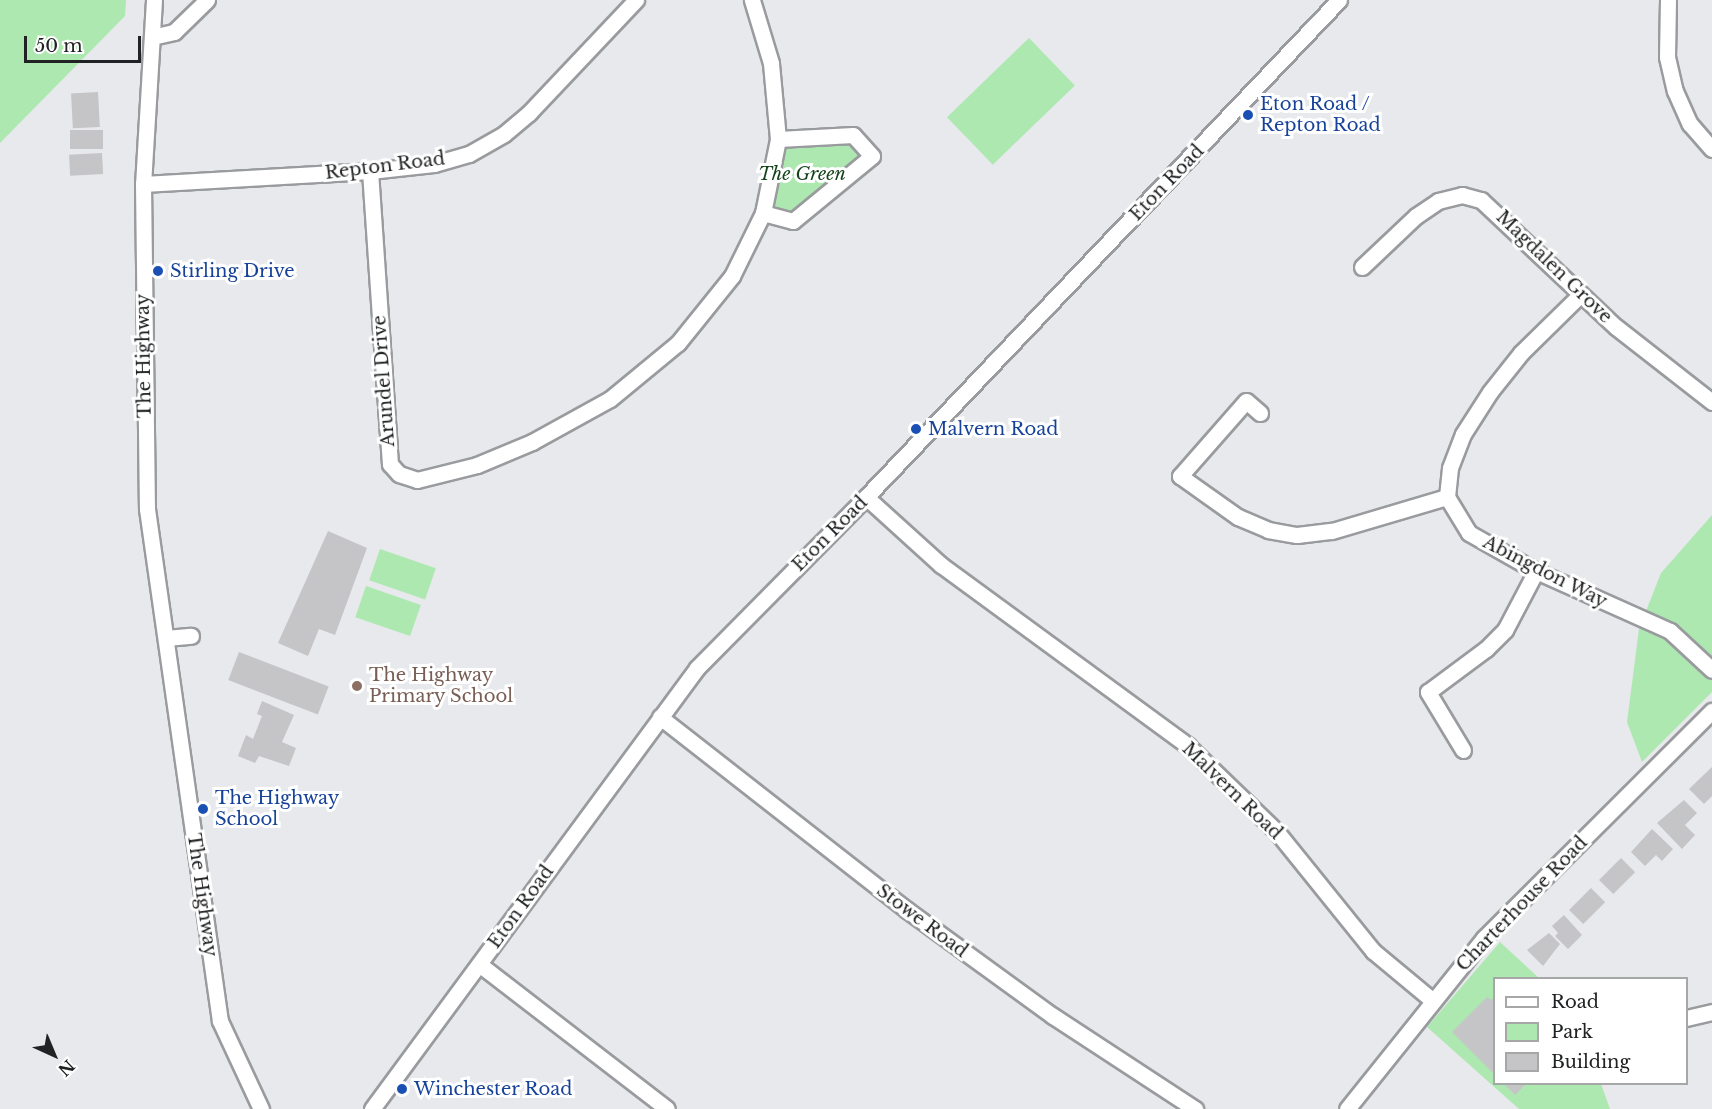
<!DOCTYPE html>
<html>
<head>
<meta charset="utf-8">
<style>
	body { margin:0 }
	#map { position:relative; width:1712px; height:1109px; overflow:hidden; background:#e7e9ec; font-family:"Libre Baskerville",serif }
	div>[style] { position:absolute }
	[style*='--x'] { left:calc(var(--x)*1px); top:calc(var(--y)*1px); width:calc(var(--w)*1px); rotate:calc(var(--a)*1deg) }
	.green>* { inset:0; background:#ade8b0; transform-origin:0 0 }
	.building>* { inset:0; background:#c5c4c7; transform-origin:0 0 }
	.roads { filter:drop-shadow(2px 0 #999b9e) drop-shadow(-2px 0 #999b9e) drop-shadow(0 2px #999b9e) drop-shadow(0 -2px #999b9e) }
	.minor>* { height:15px; margin:-7.5px; padding:0 7.5px; transform-origin:7.5px; border-radius:7.5px; background:#fff }
	.dots>* { width:16px; height:16px; translate:-50% -50%; box-sizing:border-box; border:3px solid #fff; border-radius:50% }
	span { translate:-50% -50%; white-space:nowrap; text-align:center; line-height:1.15; -webkit-text-stroke:6px #fff; paint-order:stroke }
	.transit-label { font-size:18px; color:#164399 }
	.left { translate:0 -50%; text-align:left }
	.street-label { font-size:18px; color:#212223 }
	.park-label { font-size:18px; color:#14421a; font-style:italic }
	.education-label { font-size:18px; color:#785e54 }
	.legend { position:absolute; left:1493px; top:977px; width:195px; height:108px; box-sizing:border-box; background:#fff; border:2px solid #a6a7a7; margin:0; padding:8px 10px; list-style:none; font-size:18px; color:#212223 }
	.legend li { display:flex; align-items:center; gap:12px; height:30px }
	.legend b { width:30px; border:2px solid #a6a7a7 }
	.north { position:absolute; left:24px; top:1025px; width:60px; height:60px; -webkit-text-stroke:4px #fff; paint-order:stroke; rotate:136deg; font-size:16px; font-weight:700; line-height:24px; text-align:center; color:#212223 }
	.north::after { content:''; display:block; margin:auto; width:21px; height:27px; background:#212223; clip-path:polygon(50% 0,100% 100%,50% 72%,0 100%) }
	.scale { position:absolute; left:24px; top:36px; width:117px; height:27px; box-sizing:border-box; border:3px solid #212223; border-top:0; padding-left:8px; font-size:18px; line-height:21px; white-space:nowrap; color:#212223; -webkit-text-stroke:4px #fff; paint-order:stroke }
</style>
</head>
<body>
<div id="map">
	<div class="green">
		<div style="clip-path:polygon(0 0,126px 0,125px 16px,0 143px)"></div>
		<div style="left:1029px;top:38px;width:66px;height:114px;rotate:46deg"></div>
		<div style="clip-path:polygon(843px 143px,858px 148px,862px 156px,795px 215px,768px 206px,781px 150px,791px 145px)"></div>
		<div style="clip-path:polygon(1712px 515px,1712px 692px,1642px 762px,1627px 722px,1639px 629px,1661px 573px)"></div>
		<div style="left:380px;top:549px;width:59px;height:33px;rotate:19deg"></div>
		<div style="left:366px;top:586px;width:58px;height:33px;rotate:19deg"></div>
		<div style="clip-path:polygon(1500px 942px,1539px 978px,1494px 978px,1494px 1084px,1601px 1084px,1610px 1109px,1519px 1109px,1427px 1027px)"></div>
	</div>
	<div class="building">
		<div style="left:98px;top:92px;width:35px;height:27px;rotate:87deg"></div>
		<div style="left:103px;top:130px;width:19px;height:33px;rotate:90deg"></div>
		<div style="left:102px;top:153px;width:21px;height:33px;rotate:87deg"></div>
		<div style="clip-path:polygon(328px 531px,367px 548px,335px 635px,319px 629px,308px 656px,278px 643px)"></div>
		<div style="left:239px;top:652px;width:96px;height:30px;rotate:21deg"></div>
		<div style="clip-path:polygon(262px 701px,294px 715px,282px 742px,296px 748px,289px 766px,259px 756px,255px 763px,238px 756px,246px 735px,253px 739px,262px 716px,257px 714px)"></div>
		<div style="clip-path:polygon(1712px 767px,1712px 796px,1704px 804px,1689px 789px)"></div>
		<div style="clip-path:polygon(1684px 800px,1697px 813px,1685px 825px,1695px 835px,1682px 849px,1657px 823px)"></div>
		<div style="clip-path:polygon(1652px 829px,1673px 849px,1662px 861px,1656px 855px,1645px 866px,1631px 852px)"></div>
		<div style="left:1621px;top:858px;width:20px;height:31px;rotate:45deg"></div>
		<div style="left:1591px;top:888px;width:20px;height:31px;rotate:45deg"></div>
		<div style="clip-path:polygon(1564px 915px,1582px 935px,1568px 949px,1555px 936px,1558px 933px,1552px 926px)"></div>
		<div style="clip-path:polygon(1549px 933px,1560px 944px,1543px 966px,1527px 950px)"></div>
		<div style="clip-path:polygon(1487px 997px,1491px 1000px,1494px 997px,1494px 1074px,1452px 1032px)"></div>
		<div style="clip-path:polygon(1504px 1084px,1526px 1084px,1515px 1095px)"></div>
	</div>
	<div class="roads">
		<div class="minor">
			<div style="--x:154;--y:0;--w:184;--a:93.4"></div>
			<div style="--x:143;--y:184;--w:325;--a:89.3"></div>
			<div style="--x:147;--y:509;--w:517;--a:81.89"></div>
			<div style="--x:220;--y:1021;--w:97;--a:65"></div>
			<div style="--x:1668;--y:0;--w:57;--a:91"></div>
			<div style="--x:1667;--y:57;--w:35;--a:77"></div>
			<div style="--x:1675;--y:91;--w:36;--a:66"></div>
			<div style="--x:1690;--y:124;--w:33;--a:49"></div>
			<div style="--x:152;--y:37;--w:23;--a:-13"></div>
			<div style="--x:174;--y:32;--w:46;--a:-44.1"></div>
			<div style="--x:370;--y:171;--w:294;--a:86.1"></div>
			<div style="--x:390;--y:464;--w:13;--a:48"></div>
			<div style="--x:399;--y:474;--w:19;--a:18"></div>
			<div style="--x:417;--y:480;--w:62;--a:-14"></div>
			<div style="--x:477;--y:465;--w:60;--a:-22.7"></div>
			<div style="--x:532;--y:442;--w:89;--a:-28.9"></div>
			<div style="--x:610;--y:399;--w:88;--a:-39.5"></div>
			<div style="--x:678;--y:343;--w:86;--a:-51.1"></div>
			<div style="--x:732;--y:276;--w:70;--a:-63.8"></div>
			<div style="--x:763;--y:213;--w:76;--a:-78.5"></div>
			<div style="--x:778;--y:139;--w:76;--a:-95.3"></div>
			<div style="--x:771;--y:63;--w:66;--a:-106.8"></div>
			<div style="--x:143;--y:184;--w:227;--a:-3.3"></div>
			<div style="--x:370;--y:171;--w:64;--a:-6.2"></div>
			<div style="--x:434;--y:164;--w:36;--a:-16"></div>
			<div style="--x:469;--y:154;--w:40;--a:-29.7"></div>
			<div style="--x:504;--y:134;--w:33;--a:-40"></div>
			<div style="--x:529;--y:113;--w:156;--a:-46.6"></div>
			<div style="--x:763;--y:213;--w:31;--a:15"></div>
			<div style="--x:793;--y:221;--w:102;--a:-39.4"></div>
			<div style="--x:872;--y:156;--w:28;--a:-132"></div>
			<div style="--x:853;--y:135;--w:75;--a:176.9"></div>
			<div style="--x:1362;--y:267;--w:74;--a:-43.4"></div>
			<div style="--x:1416;--y:216;--w:27;--a:-34"></div>
			<div style="--x:1438;--y:201;--w:25;--a:-14"></div>
			<div style="--x:1462;--y:195;--w:20;--a:15"></div>
			<div style="--x:1481;--y:200;--w:185;--a:43.3"></div>
			<div style="--x:1616;--y:327;--w:122;--a:38"></div>
			<div style="--x:1580;--y:295;--w:83;--a:135.5"></div>
			<div style="--x:1521;--y:353;--w:50;--a:128.5"></div>
			<div style="--x:1490;--y:392;--w:50;--a:122.7"></div>
			<div style="--x:1463;--y:434;--w:36;--a:111"></div>
			<div style="--x:1450;--y:468;--w:29;--a:96"></div>
			<div style="--x:1447;--y:497;--w:42;--a:58.6"></div>
			<div style="--x:1469;--y:533;--w:77;--a:29.6"></div>
			<div style="--x:1536;--y:571;--w:147;--a:24.1"></div>
			<div style="--x:1670;--y:631;--w:57;--a:42.9"></div>
			<div style="--x:1260;--y:413;--w:18;--a:-139"></div>
			<div style="--x:1246;--y:401;--w:100;--a:131.3"></div>
			<div style="--x:1180;--y:476;--w:71;--a:35.3"></div>
			<div style="--x:1238;--y:517;--w:33;--a:23"></div>
			<div style="--x:1268;--y:530;--w:29;--a:10"></div>
			<div style="--x:1297;--y:535;--w:35;--a:-7"></div>
			<div style="--x:1332;--y:531;--w:120;--a:-16.5"></div>
			<div style="--x:866;--y:497;--w:101;--a:42.2"></div>
			<div style="--x:941;--y:565;--w:306;--a:36.2"></div>
			<div style="--x:1188;--y:746;--w:124;--a:44"></div>
			<div style="--x:1277;--y:832;--w:153;--a:51.1"></div>
			<div style="--x:1373;--y:951;--w:77;--a:39.7"></div>
			<div style="--x:166;--y:638;--w:25;--a:-5"></div>
			<div style="--x:660;--y:717;--w:313;--a:38"></div>
			<div style="--x:907;--y:910;--w:180;--a:36"></div>
			<div style="--x:1053;--y:1016;--w:170;--a:33.2"></div>
			<div style="--x:1463;--y:750;--w:68;--a:-121.1"></div>
			<div style="--x:1428;--y:692;--w:72;--a:-36.6"></div>
			<div style="--x:1486;--y:649;--w:27;--a:-45"></div>
			<div style="--x:1505;--y:630;--w:67;--a:-62.3"></div>
			<div style="--x:479;--y:964;--w:237;--a:37.6"></div>
			<div style="--x:1686;--y:1018;--w:27;--a:-13"></div>
			<div style="--x:372;--y:1109;--w:548;--a:-53.61"></div>
			<div style="--x:697;--y:668;--w:240;--a:-45.3"></div>
			<div style="--x:866;--y:497;--w:686;--a:-46.42"></div>
			<div style="--x:1347;--y:1109;--w:219;--a:-51.3"></div>
			<div style="--x:1484;--y:938;--w:322;--a:-44.9"></div>
		</div>
	</div>
	<div class="dots">
		<div style="left:1248px;top:115px;background:#1a4fb4"></div>
		<div style="left:158px;top:271px;background:#1a4fb4"></div>
		<div style="left:916px;top:429px;background:#1a4fb4"></div>
		<div style="left:357px;top:686px;background:#8d6e63"></div>
		<div style="left:203px;top:809px;background:#1a4fb4"></div>
		<div style="left:402px;top:1089px;background:#1a4fb4"></div>
	</div>
	<div class="transit-label">
		<span class="left" style="left:1260px;top:115px">Eton Road /<br>Repton Road</span>
		<span class="left" style="left:170px;top:271px">Stirling Drive</span>
		<span class="left" style="left:928px;top:429px">Malvern Road</span>
		<span class="left" style="left:215px;top:809px">The Highway<br>School</span>
		<span class="left" style="left:414px;top:1089px">Winchester Road</span>
	</div>
	<div class="street-label">
		<span style="left:385px;top:166px;rotate:-7deg">Repton Road</span>
		<span style="left:1167px;top:183px;rotate:-46deg">Eton Road</span>
		<span style="left:1554px;top:267px;rotate:44deg">Magdalen Grove</span>
		<span style="left:144px;top:356px;rotate:-91deg">The Highway</span>
		<span style="left:384px;top:381px;rotate:-94deg">Arundel Drive</span>
		<span style="left:830px;top:534px;rotate:-45deg">Eton Road</span>
		<span style="left:1545px;top:572px;rotate:27deg">Abingdon Way</span>
		<span style="left:1232px;top:791px;rotate:44deg">Malvern Road</span>
		<span style="left:202px;top:895px;rotate:82deg">The Highway</span>
		<span style="left:1522px;top:904px;rotate:-46deg">Charterhouse Road</span>
		<span style="left:521px;top:907px;rotate:-54deg">Eton Road</span>
		<span style="left:922px;top:921px;rotate:37deg">Stowe Road</span>
	</div>
	<div class="park-label">
		<span style="left:802px;top:174px">The Green</span>
	</div>
	<div class="education-label">
		<span class="left" style="left:369px;top:686px">The Highway<br>Primary School</span>
	</div>
	<ul class="legend">
	<li><b style="height:8px;background:#fff"></b>Road</li>
	<li><b style="height:16px;background:#ade8b0"></b>Park</li>
	<li><b style="height:16px;background:#c5c4c7"></b>Building</li>
	</ul>
	<div class="north">N</div>
	<div class="scale">50 m</div>
</div>
</body>
</html>
